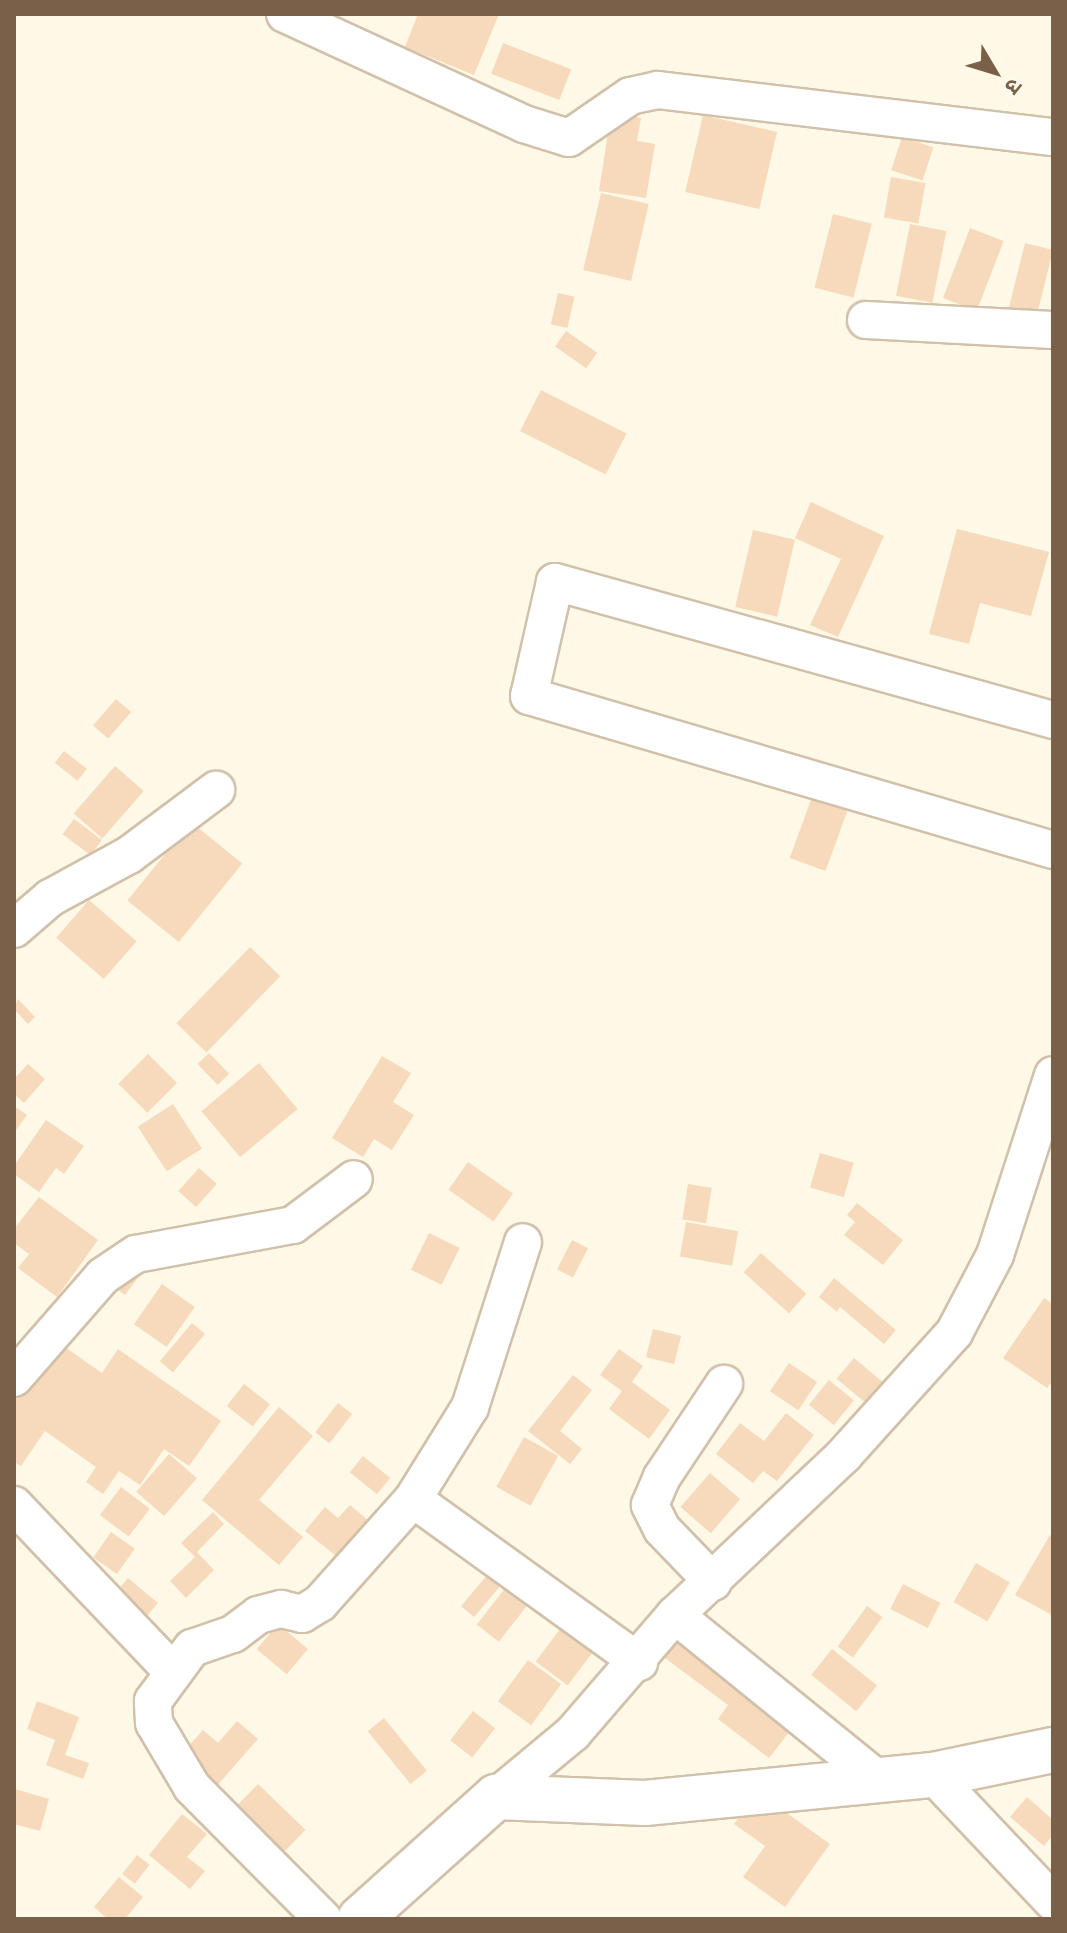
<!DOCTYPE html>
<html>
<head>
<meta charset="utf-8">
<style>
	body { margin:0 }
	#map { position:relative; width:1067px; height:1933px; overflow:hidden; background:#fef8e6; font-family:"Archivo Narrow","Noto Sans Devanagari",sans-serif }
	div>[style] { position:absolute }
	[style*='--x'] { left:calc(var(--x)*1px); top:calc(var(--y)*1px); width:calc(var(--w)*1px); rotate:calc(var(--a)*1deg) }
	.building>* { inset:0; background:#f6dabb; transform-origin:0 0 }
	.roads { filter:drop-shadow(2px 0 #d1c0aa) drop-shadow(-2px 0 #d1c0aa) drop-shadow(0 2px #d1c0aa) drop-shadow(0 -2px #d1c0aa) }
	.minor>* { height:36px; margin:-18px; padding:0 18px; transform-origin:18px; border-radius:18px; background:#fff }
	.tertiary>* { height:44px; margin:-22px; padding:0 22px; transform-origin:22px; border-radius:22px; background:#fff }
	span { translate:-50% -50%; white-space:nowrap; text-align:center; line-height:1.15; -webkit-text-stroke:7px #fffaee; paint-order:stroke }
	.frame { position:absolute; inset:0; border:16px solid #7a6048; pointer-events:none }
	.north { position:absolute; left:955px; top:32px; width:80px; height:80px; -webkit-text-stroke:6px #fffaee; paint-order:stroke; rotate:128deg; font-size:22px; font-weight:700; line-height:32px; text-align:center; color:#7a6048 }
	.north::after { content:''; display:block; margin:auto; width:28px; height:36px; background:#7a6048; clip-path:polygon(50% 0,100% 100%,50% 72%,0 100%) }
</style>
</head>
<body>
<div id="map">
	<div class="building">
		<div style="clip-path:polygon(418px 14px,499px 14px,474px 75px,405px 47px)"></div>
		<div style="left:503px;top:43px;width:73px;height:33px;rotate:21deg"></div>
		<div style="clip-path:polygon(611px 113px,641px 118px,637px 141px,655px 144px,646px 198px,599px 191px)"></div>
		<div style="left:703px;top:115px;width:76px;height:79px;rotate:13deg"></div>
		<div style="left:902px;top:137px;width:33px;height:35px;rotate:18deg"></div>
		<div style="left:891px;top:177px;width:35px;height:41px;rotate:10deg"></div>
		<div style="left:601px;top:193px;width:49px;height:79px;rotate:13deg"></div>
		<div style="left:833px;top:214px;width:40px;height:76px;rotate:14deg"></div>
		<div style="left:910px;top:224px;width:37px;height:73px;rotate:11deg"></div>
		<div style="left:970px;top:228px;width:36px;height:75px;rotate:21deg"></div>
		<div style="left:1025px;top:243px;width:29px;height:68px;rotate:14deg"></div>
		<div style="left:558px;top:293px;width:17px;height:32px;rotate:13deg"></div>
		<div style="left:566px;top:331px;width:38px;height:19px;rotate:35deg"></div>
		<div style="left:541px;top:390px;width:96px;height:46px;rotate:27deg"></div>
		<div style="clip-path:polygon(811px 502px,884px 536px,838px 637px,810px 625px,841px 559px,795px 538px)"></div>
		<div style="clip-path:polygon(957px 529px,1049px 552px,1031px 616px,980px 603px,969px 644px,929px 634px)"></div>
		<div style="left:753px;top:530px;width:43px;height:79px;rotate:13deg"></div>
		<div style="left:116px;top:699px;width:20px;height:35px;rotate:41deg"></div>
		<div style="left:64px;top:751px;width:29px;height:15px;rotate:38deg"></div>
		<div style="left:115px;top:766px;width:38px;height:63px;rotate:41deg"></div>
		<div style="left:812px;top:797px;width:38px;height:65px;rotate:20deg"></div>
		<div style="left:74px;top:819px;width:35px;height:19px;rotate:37deg"></div>
		<div style="left:191px;top:822px;width:66px;height:101px;rotate:39deg"></div>
		<div style="left:89px;top:900px;width:63px;height:50px;rotate:41deg"></div>
		<div style="left:250px;top:947px;width:42px;height:106px;rotate:44deg"></div>
		<div style="clip-path:polygon(18px 999px,35px 1017px,28px 1024px,14px 1009px)"></div>
		<div style="left:209px;top:1053px;width:29px;height:16px;rotate:46deg"></div>
		<div style="left:148px;top:1054px;width:41px;height:42px;rotate:45deg"></div>
		<div style="clip-path:polygon(382px 1056px,411px 1073px,393px 1102px,414px 1115px,392px 1150px,374px 1139px,363px 1157px,332px 1138px)"></div>
		<div style="left:259px;top:1063px;width:60px;height:75px;rotate:50deg"></div>
		<div style="clip-path:polygon(28px 1064px,45px 1079px,24px 1103px,14px 1094px,14px 1079px)"></div>
		<div style="left:173px;top:1104px;width:53px;height:42px;rotate:57deg"></div>
		<div style="clip-path:polygon(14px 1106px,27px 1115px,14px 1133px)"></div>
		<div style="clip-path:polygon(46px 1120px,84px 1146px,64px 1174px,56px 1168px,39px 1192px,14px 1174px,14px 1166px)"></div>
		<div style="left:820px;top:1153px;width:35px;height:36px;rotate:16deg"></div>
		<div style="left:468px;top:1162px;width:55px;height:34px;rotate:35deg"></div>
		<div style="left:199px;top:1168px;width:24px;height:31px;rotate:42deg"></div>
		<div style="left:688px;top:1184px;width:24px;height:36px;rotate:9deg"></div>
		<div style="clip-path:polygon(39px 1197px,98px 1240px,57px 1297px,18px 1268px,29px 1254px,14px 1243px,14px 1229px)"></div>
		<div style="clip-path:polygon(857px 1203px,903px 1240px,883px 1265px,844px 1235px,855px 1222px,847px 1215px)"></div>
		<div style="left:686px;top:1222px;width:53px;height:35px;rotate:10deg"></div>
		<div style="left:429px;top:1233px;width:34px;height:41px;rotate:26deg"></div>
		<div style="left:572px;top:1240px;width:18px;height:33px;rotate:27deg"></div>
		<div style="left:761px;top:1253px;width:61px;height:26px;rotate:42deg"></div>
		<div style="left:131px;top:1262px;width:15px;height:30px;rotate:37deg"></div>
		<div style="clip-path:polygon(834px 1278px,896px 1330px,884px 1344px,840px 1307px,837px 1312px,819px 1297px)"></div>
		<div style="left:162px;top:1284px;width:40px;height:49px;rotate:35deg"></div>
		<div style="clip-path:polygon(1044px 1298px,1053px 1304px,1053px 1380px,1047px 1388px,1003px 1358px)"></div>
		<div style="left:192px;top:1323px;width:17px;height:50px;rotate:40deg"></div>
		<div style="left:653px;top:1329px;width:29px;height:29px;rotate:14deg"></div>
		<div style="clip-path:polygon(49px 1336px,102px 1373px,118px 1349px,221px 1421px,189px 1466px,164px 1449px,140px 1485px,119px 1471px,103px 1494px,86px 1482px,96px 1467px,45px 1431px,21px 1466px,14px 1462px,14px 1386px)"></div>
		<div style="clip-path:polygon(619px 1349px,643px 1366px,632px 1382px,670px 1410px,649px 1439px,609px 1409px,622px 1391px,600px 1375px)"></div>
		<div style="left:854px;top:1358px;width:39px;height:27px;rotate:40deg"></div>
		<div style="left:789px;top:1363px;width:34px;height:34px;rotate:34deg"></div>
		<div style="clip-path:polygon(573px 1375px,592px 1390px,560px 1431px,582px 1449px,570px 1464px,528px 1431px)"></div>
		<div style="left:829px;top:1380px;width:32px;height:32px;rotate:39deg"></div>
		<div style="left:244px;top:1384px;width:33px;height:28px;rotate:38deg"></div>
		<div style="left:338px;top:1403px;width:18px;height:37px;rotate:38deg"></div>
		<div style="clip-path:polygon(279px 1407px,313px 1436px,259px 1500px,303px 1537px,279px 1565px,202px 1500px)"></div>
		<div style="clip-path:polygon(786px 1413px,814px 1435px,777px 1481px,763px 1471px,753px 1483px,716px 1454px,740px 1423px,764px 1441px)"></div>
		<div style="left:524px;top:1437px;width:39px;height:57px;rotate:29deg"></div>
		<div style="left:169px;top:1454px;width:37px;height:50px;rotate:41deg"></div>
		<div style="left:363px;top:1456px;width:35px;height:21px;rotate:39deg"></div>
		<div style="left:710px;top:1473px;width:40px;height:45px;rotate:41deg"></div>
		<div style="left:121px;top:1487px;width:36px;height:35px;rotate:37deg"></div>
		<div style="clip-path:polygon(350px 1505px,370px 1522px,340px 1559px,305px 1531px,325px 1507px,338px 1518px)"></div>
		<div style="clip-path:polygon(213px 1512px,224px 1524px,197px 1552px,214px 1570px,186px 1598px,170px 1581px,195px 1557px,181px 1543px)"></div>
		<div style="left:111px;top:1532px;width:29px;height:31px;rotate:35deg"></div>
		<div style="clip-path:polygon(1050px 1535px,1053px 1537px,1052px 1615px,1015px 1595px)"></div>
		<div style="left:976px;top:1563px;width:39px;height:45px;rotate:30deg"></div>
		<div style="left:488px;top:1574px;width:17px;height:42px;rotate:40deg"></div>
		<div style="left:128px;top:1578px;width:39px;height:28px;rotate:40deg"></div>
		<div style="left:510px;top:1582px;width:28px;height:54px;rotate:38deg"></div>
		<div style="left:903px;top:1584px;width:42px;height:28px;rotate:27deg"></div>
		<div style="left:867px;top:1606px;width:19px;height:50px;rotate:36deg"></div>
		<div style="left:278px;top:1624px;width:39px;height:33px;rotate:40deg"></div>
		<div style="left:564px;top:1624px;width:40px;height:47px;rotate:37deg"></div>
		<div style="clip-path:polygon(675px 1636px,794px 1726px,769px 1758px,718px 1719px,728px 1705px,661px 1655px)"></div>
		<div style="left:832px;top:1649px;width:58px;height:33px;rotate:39deg"></div>
		<div style="left:528px;top:1660px;width:41px;height:51px;rotate:36deg"></div>
		<div style="clip-path:polygon(37px 1701px,79px 1717px,65px 1755px,89px 1763px,83px 1779px,46px 1765px,55px 1740px,27px 1729px)"></div>
		<div style="left:473px;top:1711px;width:28px;height:37px;rotate:38deg"></div>
		<div style="left:384px;top:1718px;width:68px;height:21px;rotate:51deg"></div>
		<div style="clip-path:polygon(237px 1721px,258px 1739px,215px 1788px,179px 1757px,203px 1730px,218px 1743px)"></div>
		<div style="left:258px;top:1784px;width:66px;height:45px;rotate:44deg"></div>
		<div style="clip-path:polygon(15px 1789px,49px 1799px,40px 1831px,14px 1824px)"></div>
		<div style="clip-path:polygon(757px 1792px,830px 1844px,785px 1907px,743px 1877px,765px 1846px,734px 1824px)"></div>
		<div style="clip-path:polygon(1027px 1797px,1053px 1820px,1053px 1835px,1044px 1846px,1010px 1817px)"></div>
		<div style="clip-path:polygon(182px 1814px,207px 1834px,187px 1857px,205px 1871px,190px 1889px,149px 1855px)"></div>
		<div style="left:137px;top:1855px;width:16px;height:24px;rotate:38deg"></div>
		<div style="clip-path:polygon(119px 1877px,143px 1897px,125px 1919px,108px 1919px,94px 1907px)"></div>
	</div>
	<div class="roads">
		<div class="minor">
			<div style="--x:285;--y:14;--w:263;--a:24.7"></div>
			<div style="--x:524;--y:124;--w:47;--a:17.3"></div>
			<div style="--x:569;--y:138;--w:74;--a:-34.5"></div>
			<div style="--x:630;--y:96;--w:29;--a:-12"></div>
			<div style="--x:658;--y:90;--w:398;--a:6.8"></div>
			<div style="--x:866;--y:320;--w:187;--a:3.1"></div>
			<div style="--x:1053;--y:720;--w:517;--a:-164.51"></div>
			<div style="--x:555;--y:582;--w:117;--a:102.8"></div>
			<div style="--x:529;--y:696;--w:546;--a:16.38"></div>
			<div style="--x:14;--y:929;--w:48;--a:-40.7"></div>
			<div style="--x:50;--y:898;--w:90;--a:-28.6"></div>
			<div style="--x:129;--y:855;--w:109;--a:-36.8"></div>
			<div style="--x:14;--y:1378;--w:135;--a:-48.9"></div>
			<div style="--x:103;--y:1276;--w:40;--a:-34"></div>
			<div style="--x:136;--y:1254;--w:160;--a:-10.5"></div>
			<div style="--x:293;--y:1225;--w:76;--a:-37"></div>
			<div style="--x:413;--y:1499;--w:279;--a:35.8"></div>
			<div style="--x:14;--y:1505;--w:229;--a:46.4"></div>
			<div style="--x:713;--y:1582;--w:74;--a:-133.9"></div>
			<div style="--x:662;--y:1529;--w:27;--a:-117"></div>
			<div style="--x:650;--y:1505;--w:30;--a:-67"></div>
			<div style="--x:662;--y:1477;--w:112;--a:-56.3"></div>
			<div style="--x:675;--y:1615;--w:257;--a:39"></div>
			<div style="--x:933;--y:1775;--w:175;--a:46.6"></div>
			<div style="--x:496;--y:1797;--w:100;--a:-39.7"></div>
			<div style="--x:573;--y:1733;--w:156;--a:-49.2"></div>
			<div style="--x:675;--y:1615;--w:233;--a:-43.4"></div>
			<div style="--x:844;--y:1455;--w:164;--a:-48"></div>
			<div style="--x:954;--y:1333;--w:88;--a:-62.3"></div>
			<div style="--x:995;--y:1255;--w:189;--a:-72.1"></div>
			<div style="--x:323;--y:1919;--w:186;--a:-134.8"></div>
			<div style="--x:192;--y:1787;--w:74;--a:-120.7"></div>
			<div style="--x:154;--y:1723;--w:22;--a:-93"></div>
			<div style="--x:153;--y:1701;--w:66;--a:-53.7"></div>
			<div style="--x:192;--y:1648;--w:43;--a:-18.9"></div>
			<div style="--x:233;--y:1634;--w:31;--a:-37"></div>
			<div style="--x:258;--y:1615;--w:24;--a:-15"></div>
			<div style="--x:281;--y:1609;--w:22;--a:13"></div>
			<div style="--x:302;--y:1614;--w:21;--a:-31"></div>
			<div style="--x:320;--y:1603;--w:140;--a:-48.2"></div>
			<div style="--x:413;--y:1499;--w:108;--a:-58.2"></div>
			<div style="--x:470;--y:1407;--w:173;--a:-72.2"></div>
		</div>
		<div class="tertiary">
			<div style="--x:360;--y:1919;--w:183;--a:-41.9"></div>
			<div style="--x:496;--y:1797;--w:149;--a:2.3"></div>
			<div style="--x:645;--y:1803;--w:289;--a:-5.6"></div>
			<div style="--x:933;--y:1775;--w:123;--a:-11.8"></div>
		</div>
	</div>
	<div class="frame"></div>
	<div class="north">उ</div>
</div>
</body>
</html>
